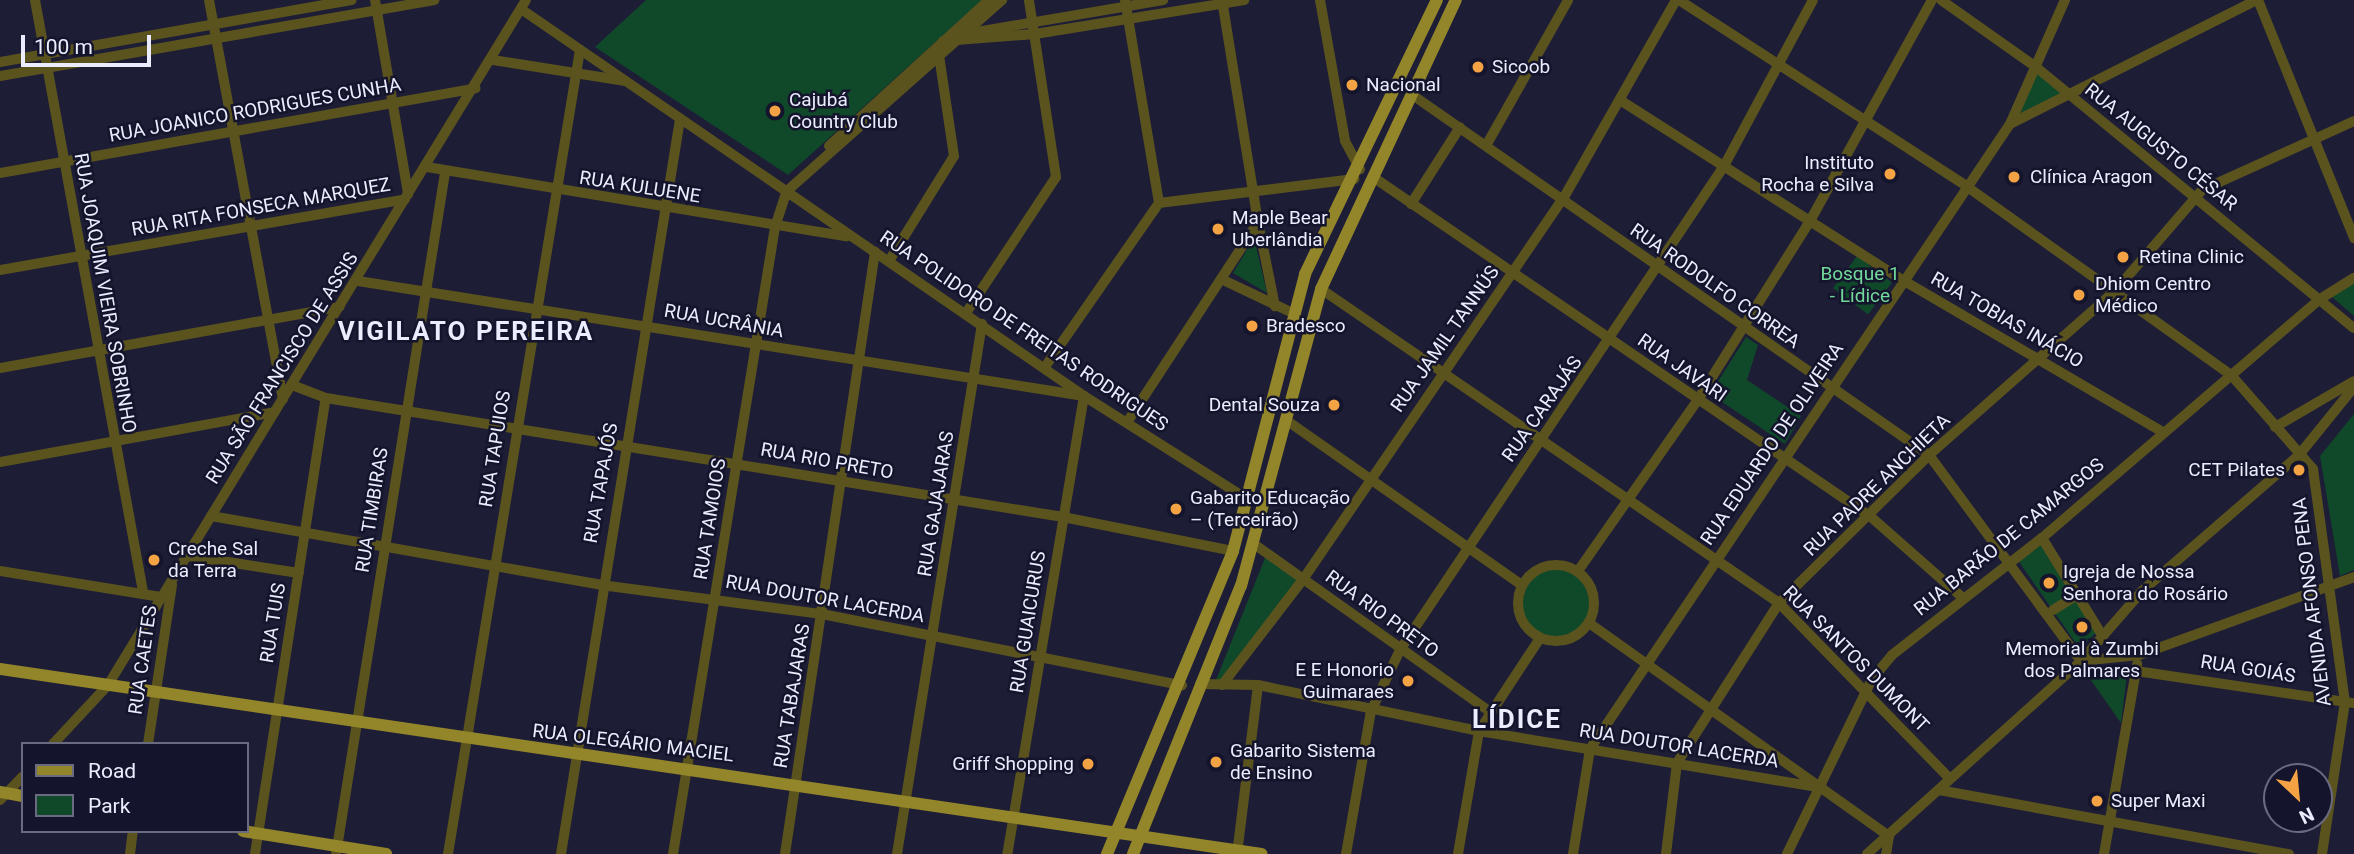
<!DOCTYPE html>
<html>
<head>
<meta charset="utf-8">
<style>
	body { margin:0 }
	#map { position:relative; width:2354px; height:854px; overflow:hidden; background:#1d1d36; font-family:Roboto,sans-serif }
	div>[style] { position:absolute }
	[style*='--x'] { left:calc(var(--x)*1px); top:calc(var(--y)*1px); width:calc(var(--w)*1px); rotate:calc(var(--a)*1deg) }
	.green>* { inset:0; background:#10482a; transform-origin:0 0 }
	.round { border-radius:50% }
	.minor>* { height:10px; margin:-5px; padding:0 5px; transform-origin:5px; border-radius:5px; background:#5b531e }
	.minor>.ring { margin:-5px; padding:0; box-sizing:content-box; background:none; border:10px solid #5b531e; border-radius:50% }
	.major>* { height:12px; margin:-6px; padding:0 6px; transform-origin:6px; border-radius:6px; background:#938529 }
	.dots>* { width:19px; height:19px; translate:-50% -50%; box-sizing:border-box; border:4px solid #14142c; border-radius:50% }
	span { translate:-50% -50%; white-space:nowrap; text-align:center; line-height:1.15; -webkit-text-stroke:5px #14142c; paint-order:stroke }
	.poi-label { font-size:19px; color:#ebecfe }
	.left { translate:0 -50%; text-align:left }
	.right { translate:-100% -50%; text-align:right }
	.street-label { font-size:19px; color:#ebecfe }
	.park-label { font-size:19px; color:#73da9b }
	.district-label { font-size:26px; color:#ebecfe; font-weight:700; letter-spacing:2px }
	.legend { position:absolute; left:21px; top:742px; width:228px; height:91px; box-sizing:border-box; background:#14142c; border:2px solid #6a6a80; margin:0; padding:9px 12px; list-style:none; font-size:21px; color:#ebecfe }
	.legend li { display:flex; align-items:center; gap:14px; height:35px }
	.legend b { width:35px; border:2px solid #6a6a80 }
	.north { position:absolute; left:2263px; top:763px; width:70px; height:70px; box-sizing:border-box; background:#14142c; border:2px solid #6a6a80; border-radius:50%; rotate:154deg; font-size:19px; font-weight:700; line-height:28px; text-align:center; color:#ebecfe }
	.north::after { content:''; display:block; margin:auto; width:24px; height:32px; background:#f4a344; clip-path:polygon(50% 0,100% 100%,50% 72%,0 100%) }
	.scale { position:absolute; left:21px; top:35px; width:130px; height:32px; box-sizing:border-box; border:4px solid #ebecfe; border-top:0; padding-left:9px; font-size:21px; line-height:24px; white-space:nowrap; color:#ebecfe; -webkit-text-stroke:5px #14142c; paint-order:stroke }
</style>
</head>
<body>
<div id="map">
	<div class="green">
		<div style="clip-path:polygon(646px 0,982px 0,788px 175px,595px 47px)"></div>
		<div style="clip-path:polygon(2036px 69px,2070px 96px,2014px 119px)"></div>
		<div style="clip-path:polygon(1254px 238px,1267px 293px,1233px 273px)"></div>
		<div style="left:1857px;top:256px;width:44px;height:40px;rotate:37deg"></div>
		<div style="clip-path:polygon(2354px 283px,2354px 316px,2331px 296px)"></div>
		<div style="clip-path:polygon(1746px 337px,1758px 345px,1747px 380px,1801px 416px,1785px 444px,1710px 394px)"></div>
		<div style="clip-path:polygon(2354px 414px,2354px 570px,2340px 576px,2320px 456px)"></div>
		<div style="clip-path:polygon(2041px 542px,2096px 633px,2086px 642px,2075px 642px,2017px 559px)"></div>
		<div style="clip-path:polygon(1267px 553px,1303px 578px,1222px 685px,1214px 685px)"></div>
		<div class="round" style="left:1519px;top:566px;width:74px;height:74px"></div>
		<div style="clip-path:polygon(2128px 666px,2121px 723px,2083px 669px)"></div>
	</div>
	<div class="minor">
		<div style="--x:35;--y:0;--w:602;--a:79.66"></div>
		<div style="--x:209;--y:0;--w:406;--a:79.5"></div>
		<div style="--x:375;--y:0;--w:197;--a:80.3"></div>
		<div style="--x:1320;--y:0;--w:143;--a:79.9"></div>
		<div style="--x:1345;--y:141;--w:32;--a:62"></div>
		<div style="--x:1679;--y:0;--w:342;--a:32.9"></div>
		<div style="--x:1966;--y:186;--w:327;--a:35.5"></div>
		<div style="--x:2232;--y:376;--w:123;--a:48.9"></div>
		<div style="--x:2313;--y:469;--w:235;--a:82.2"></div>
		<div style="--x:2345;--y:702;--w:154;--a:98.6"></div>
		<div style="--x:1941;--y:0;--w:116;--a:35.2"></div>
		<div style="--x:2036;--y:67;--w:411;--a:39.4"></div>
		<div style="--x:2258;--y:0;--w:257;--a:68"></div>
		<div style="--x:521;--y:9;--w:683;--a:34.5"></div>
		<div style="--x:1084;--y:396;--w:189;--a:32.3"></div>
		<div style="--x:965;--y:34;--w:201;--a:-9.7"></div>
		<div style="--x:943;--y:41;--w:92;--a:-4.4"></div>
		<div style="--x:1035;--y:34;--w:212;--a:-9.2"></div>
		<div style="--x:493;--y:60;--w:134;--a:9"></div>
		<div style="--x:0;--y:62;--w:357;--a:-10"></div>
		<div style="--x:0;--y:76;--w:441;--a:-9.9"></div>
		<div style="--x:1411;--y:94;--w:631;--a:34.87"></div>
		<div style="--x:1929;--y:455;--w:256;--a:53.6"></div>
		<div style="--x:1623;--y:102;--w:335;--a:32.5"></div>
		<div style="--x:1906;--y:282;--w:298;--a:30.3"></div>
		<div style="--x:2010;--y:124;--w:276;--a:-26.7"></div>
		<div style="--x:1487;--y:144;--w:165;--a:-60.6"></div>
		<div style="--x:829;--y:146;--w:217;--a:-42.4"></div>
		<div style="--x:427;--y:167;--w:425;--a:9.4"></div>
		<div style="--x:0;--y:173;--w:483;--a:-10.1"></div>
		<div style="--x:1373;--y:177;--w:603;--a:34.32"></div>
		<div style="--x:1871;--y:517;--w:123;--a:41.4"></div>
		<div style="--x:1159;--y:203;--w:197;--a:-7"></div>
		<div style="--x:1411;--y:204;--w:91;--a:-57.5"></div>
		<div style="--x:1258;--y:222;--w:86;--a:78.6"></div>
		<div style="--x:889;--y:261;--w:123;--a:-58.2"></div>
		<div style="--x:954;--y:156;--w:101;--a:-98.5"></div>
		<div style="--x:0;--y:270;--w:411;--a:-9.9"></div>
		<div style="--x:1221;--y:279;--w:80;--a:25.3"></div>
		<div style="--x:358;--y:281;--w:735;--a:9"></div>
		<div style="--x:1084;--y:396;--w:464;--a:99.5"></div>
		<div style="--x:1321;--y:289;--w:555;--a:34.43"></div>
		<div style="--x:1779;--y:603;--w:245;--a:45.8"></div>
		<div style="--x:966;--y:313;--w:163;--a:-56.5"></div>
		<div style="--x:1056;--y:177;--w:179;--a:-98.7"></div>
		<div style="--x:1047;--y:364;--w:196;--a:-55.2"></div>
		<div style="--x:1159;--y:203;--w:206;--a:-99.5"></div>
		<div style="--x:0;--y:368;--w:345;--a:-10.2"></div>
		<div style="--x:292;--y:385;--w:36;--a:21"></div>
		<div style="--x:326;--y:398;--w:747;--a:9.17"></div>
		<div style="--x:1063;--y:517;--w:173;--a:11.3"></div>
		<div style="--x:1286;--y:420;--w:288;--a:35"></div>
		<div style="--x:1128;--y:421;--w:238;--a:-56.8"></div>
		<div style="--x:1258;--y:222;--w:225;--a:-99.2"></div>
		<div style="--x:2275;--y:427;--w:91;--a:-30.2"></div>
		<div style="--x:0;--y:462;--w:279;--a:-10.3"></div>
		<div style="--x:211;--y:516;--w:396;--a:10"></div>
		<div style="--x:601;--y:585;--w:223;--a:7.5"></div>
		<div style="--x:822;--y:614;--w:367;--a:11.2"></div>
		<div style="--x:2042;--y:538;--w:114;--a:58.3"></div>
		<div style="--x:1254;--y:544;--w:290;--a:35.4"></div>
		<div style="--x:188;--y:556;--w:112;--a:8.7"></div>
		<div class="ring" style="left:1518px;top:565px;width:66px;height:66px"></div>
		<div style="--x:0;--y:571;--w:163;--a:9.2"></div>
		<div style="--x:1578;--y:571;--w:208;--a:-55"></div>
		<div style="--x:1697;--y:401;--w:213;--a:-57.9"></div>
		<div style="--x:1810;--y:221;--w:252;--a:-61.1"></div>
		<div style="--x:2053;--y:610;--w:28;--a:-32"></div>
		<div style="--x:1589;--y:623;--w:368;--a:35.4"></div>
		<div style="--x:1889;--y:836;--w:18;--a:99"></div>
		<div style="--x:2081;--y:661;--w:58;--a:-5.9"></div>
		<div style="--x:2139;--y:655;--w:229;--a:-19.9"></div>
		<div style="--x:2136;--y:671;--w:220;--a:8.4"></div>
		<div style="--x:1200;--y:684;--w:58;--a:1"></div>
		<div style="--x:1258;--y:685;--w:226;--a:11.8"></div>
		<div style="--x:1479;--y:731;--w:348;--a:9.4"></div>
		<div style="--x:1222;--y:685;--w:135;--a:-52.5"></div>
		<div style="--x:1304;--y:578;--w:459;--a:-55.7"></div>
		<div style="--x:1563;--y:199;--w:229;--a:-60.4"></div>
		<div style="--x:53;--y:744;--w:81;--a:-47"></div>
		<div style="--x:108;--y:685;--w:802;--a:-58.61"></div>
		<div style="--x:148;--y:744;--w:161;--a:-81.4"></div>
		<div style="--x:1939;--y:790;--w:356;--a:10.4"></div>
		<div style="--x:0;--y:800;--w:33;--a:-46"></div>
		<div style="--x:130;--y:854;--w:23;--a:-83"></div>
		<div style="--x:255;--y:854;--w:461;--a:-81.2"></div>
		<div style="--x:336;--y:854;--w:690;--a:-80.91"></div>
		<div style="--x:448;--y:854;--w:815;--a:-80.68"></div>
		<div style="--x:561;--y:854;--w:745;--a:-80.8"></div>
		<div style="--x:673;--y:854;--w:635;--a:-80.76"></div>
		<div style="--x:775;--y:227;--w:38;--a:-72"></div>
		<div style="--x:787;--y:191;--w:288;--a:-41.6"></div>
		<div style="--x:785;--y:854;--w:609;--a:-81.5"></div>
		<div style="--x:897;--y:854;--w:537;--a:-80.89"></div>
		<div style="--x:1237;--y:854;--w:170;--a:-82.9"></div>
		<div style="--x:1346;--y:854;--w:145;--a:-80.1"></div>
		<div style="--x:1371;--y:711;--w:68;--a:-64.6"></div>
		<div style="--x:1400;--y:650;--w:582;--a:-56.2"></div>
		<div style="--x:1724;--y:166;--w:188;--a:-61.8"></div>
		<div style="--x:1458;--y:854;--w:125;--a:-80.3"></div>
		<div style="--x:1479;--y:731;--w:111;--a:-56.7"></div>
		<div style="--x:1573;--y:854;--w:106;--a:-80.8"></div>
		<div style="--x:1590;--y:749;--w:753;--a:-56.1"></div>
		<div style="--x:2010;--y:124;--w:136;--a:-66.1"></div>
		<div style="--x:1666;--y:854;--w:92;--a:-83.1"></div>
		<div style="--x:1677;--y:763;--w:190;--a:-57.5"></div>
		<div style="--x:1779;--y:603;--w:211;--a:-44.6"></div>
		<div style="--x:1929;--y:455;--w:249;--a:-41.4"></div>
		<div style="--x:2116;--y:290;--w:132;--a:-49.3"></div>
		<div style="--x:2202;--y:190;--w:167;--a:-24.4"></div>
		<div style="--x:1787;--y:854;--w:195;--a:-64.1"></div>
		<div style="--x:1872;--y:679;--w:31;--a:-50"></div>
		<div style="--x:1892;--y:655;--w:190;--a:-38"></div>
		<div style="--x:2042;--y:538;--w:367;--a:-40.7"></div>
		<div style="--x:2320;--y:299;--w:40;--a:-32"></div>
		<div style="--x:1867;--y:854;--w:288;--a:-42"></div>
		<div style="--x:2081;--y:661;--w:93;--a:-48.9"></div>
		<div style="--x:2142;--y:591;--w:208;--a:-40.9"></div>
		<div style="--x:2299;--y:455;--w:87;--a:-51"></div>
		<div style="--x:2104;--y:854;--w:193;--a:-80.1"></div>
	</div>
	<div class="major">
		<div style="--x:0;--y:669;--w:1275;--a:8.34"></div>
		<div style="--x:0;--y:792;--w:23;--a:10"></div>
		<div style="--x:243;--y:831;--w:145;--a:9.1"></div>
		<div style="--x:1107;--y:854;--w:328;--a:-67.4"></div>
		<div style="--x:1233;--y:551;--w:286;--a:-75.4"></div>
		<div style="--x:1305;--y:274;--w:304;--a:-64.3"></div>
		<div style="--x:1133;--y:854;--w:289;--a:-68.1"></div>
		<div style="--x:1241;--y:586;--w:308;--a:-74.9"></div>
		<div style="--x:1321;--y:289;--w:319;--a:-65"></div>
	</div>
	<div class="dots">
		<div style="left:1478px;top:67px;background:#f4a344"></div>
		<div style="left:1352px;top:85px;background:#f4a344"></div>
		<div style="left:775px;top:111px;background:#f4a344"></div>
		<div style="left:1890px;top:174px;background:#f4a344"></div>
		<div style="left:2014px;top:177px;background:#f4a344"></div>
		<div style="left:1218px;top:229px;background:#f4a344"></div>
		<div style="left:2123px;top:257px;background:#f4a344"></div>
		<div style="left:2079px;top:295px;background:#f4a344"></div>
		<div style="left:1252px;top:326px;background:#f4a344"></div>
		<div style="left:1334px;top:405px;background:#f4a344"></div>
		<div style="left:2299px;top:470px;background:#f4a344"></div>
		<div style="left:1176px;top:509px;background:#f4a344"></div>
		<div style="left:154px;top:560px;background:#f4a344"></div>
		<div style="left:2049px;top:583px;background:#f4a344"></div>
		<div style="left:2082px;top:627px;background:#f4a344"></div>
		<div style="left:1408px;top:681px;background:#f4a344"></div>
		<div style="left:1216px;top:762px;background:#f4a344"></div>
		<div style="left:1088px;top:764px;background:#f4a344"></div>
		<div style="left:2097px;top:801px;background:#f4a344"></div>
	</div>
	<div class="poi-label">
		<span class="left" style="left:1492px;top:67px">Sicoob</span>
		<span class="left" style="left:1366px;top:85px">Nacional</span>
		<span class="left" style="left:789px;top:111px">Cajubá<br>Country Club</span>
		<span class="right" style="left:1874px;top:174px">Instituto<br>Rocha e Silva</span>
		<span class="left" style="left:2030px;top:177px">Clínica Aragon</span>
		<span class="left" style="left:1232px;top:229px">Maple Bear<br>Uberlândia</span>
		<span class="left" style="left:2139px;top:257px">Retina Clinic</span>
		<span class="left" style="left:2095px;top:295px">Dhiom Centro<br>Médico</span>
		<span class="left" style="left:1266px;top:326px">Bradesco</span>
		<span class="right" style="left:1320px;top:405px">Dental Souza</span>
		<span class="right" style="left:2285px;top:470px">CET Pilates</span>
		<span class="left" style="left:1190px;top:509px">Gabarito Educação<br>– (Terceirão)</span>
		<span class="left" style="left:168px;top:560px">Creche Sal<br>da Terra</span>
		<span class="left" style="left:2063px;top:583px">Igreja de Nossa<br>Senhora do Rosário</span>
		<span style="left:2082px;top:660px">Memorial à Zumbi<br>dos Palmares</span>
		<span class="right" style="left:1394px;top:681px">E E Honorio<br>Guimaraes</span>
		<span class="left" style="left:1230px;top:762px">Gabarito Sistema<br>de Ensino</span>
		<span class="right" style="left:1074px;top:764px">Griff Shopping</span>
		<span class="left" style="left:2111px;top:801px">Super Maxi</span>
	</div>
	<div class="street-label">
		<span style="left:255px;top:110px;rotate:-10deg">RUA JOANICO RODRIGUES CUNHA</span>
		<span style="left:2161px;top:147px;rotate:39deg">RUA AUGUSTO CÉSAR</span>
		<span style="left:640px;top:187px;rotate:9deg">RUA KULUENE</span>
		<span style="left:261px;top:207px;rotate:-10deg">RUA RITA FONSECA MARQUEZ</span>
		<span style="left:1715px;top:286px;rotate:35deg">RUA RODOLFO CORREA</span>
		<span style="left:105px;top:293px;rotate:80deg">RUA JOAQUIM VIEIRA SOBRINHO</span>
		<span style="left:2007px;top:320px;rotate:30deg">RUA TOBIAS INÁCIO</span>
		<span style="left:724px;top:321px;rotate:10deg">RUA UCRÂNIA</span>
		<span style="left:1024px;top:331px;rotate:34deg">RUA POLIDORO DE FREITAS RODRIGUES</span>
		<span style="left:1445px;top:339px;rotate:-55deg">RUA JAMIL TANNÚS</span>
		<span style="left:282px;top:368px;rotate:-58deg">RUA SÃO FRANCISCO DE ASSIS</span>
		<span style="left:1682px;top:368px;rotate:35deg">RUA JAVARI</span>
		<span style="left:1542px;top:409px;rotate:-55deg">RUA CARAJÁS</span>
		<span style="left:1772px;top:444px;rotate:-56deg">RUA EDUARDO DE OLIVEIRA</span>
		<span style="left:495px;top:449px;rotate:-81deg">RUA TAPUIOS</span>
		<span style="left:827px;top:461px;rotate:10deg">RUA RIO PRETO</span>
		<span style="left:601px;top:483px;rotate:-80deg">RUA TAPAJÓS</span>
		<span style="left:1877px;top:485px;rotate:-44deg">RUA PADRE ANCHIETA</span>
		<span style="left:936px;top:504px;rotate:-81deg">RUA GAJAJARAS</span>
		<span style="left:372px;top:510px;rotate:-81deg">RUA TIMBIRAS</span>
		<span style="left:710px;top:519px;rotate:-81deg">RUA TAMOIOS</span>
		<span style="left:2009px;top:537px;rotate:-39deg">RUA BARÃO DE CAMARGOS</span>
		<span style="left:825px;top:599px;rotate:10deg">RUA DOUTOR LACERDA</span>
		<span style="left:2312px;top:602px;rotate:-97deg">AVENIDA AFONSO PENA</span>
		<span style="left:1382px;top:614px;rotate:36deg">RUA RIO PRETO</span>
		<span style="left:1028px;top:622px;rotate:-81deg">RUA GUAICURUS</span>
		<span style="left:273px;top:623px;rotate:-81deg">RUA TUIS</span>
		<span style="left:1856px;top:659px;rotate:45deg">RUA SANTOS DUMONT</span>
		<span style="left:143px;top:660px;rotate:-82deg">RUA CAETES</span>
		<span style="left:2248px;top:669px;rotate:9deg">RUA GOIÁS</span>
		<span style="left:792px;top:696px;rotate:-81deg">RUA TABAJARAS</span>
		<span style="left:633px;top:743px;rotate:7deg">RUA OLEGÁRIO MACIEL</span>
		<span style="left:1679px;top:746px;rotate:9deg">RUA DOUTOR LACERDA</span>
	</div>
	<div class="park-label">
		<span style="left:1860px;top:285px">Bosque 1<br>- Lídice</span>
	</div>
	<div class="district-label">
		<span style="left:466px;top:332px">VIGILATO PEREIRA</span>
		<span style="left:1517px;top:720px">LÍDICE</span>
	</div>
	<ul class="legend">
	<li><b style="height:9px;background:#938529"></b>Road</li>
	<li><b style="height:19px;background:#10482a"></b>Park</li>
	</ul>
	<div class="north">N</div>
	<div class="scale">100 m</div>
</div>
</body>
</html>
